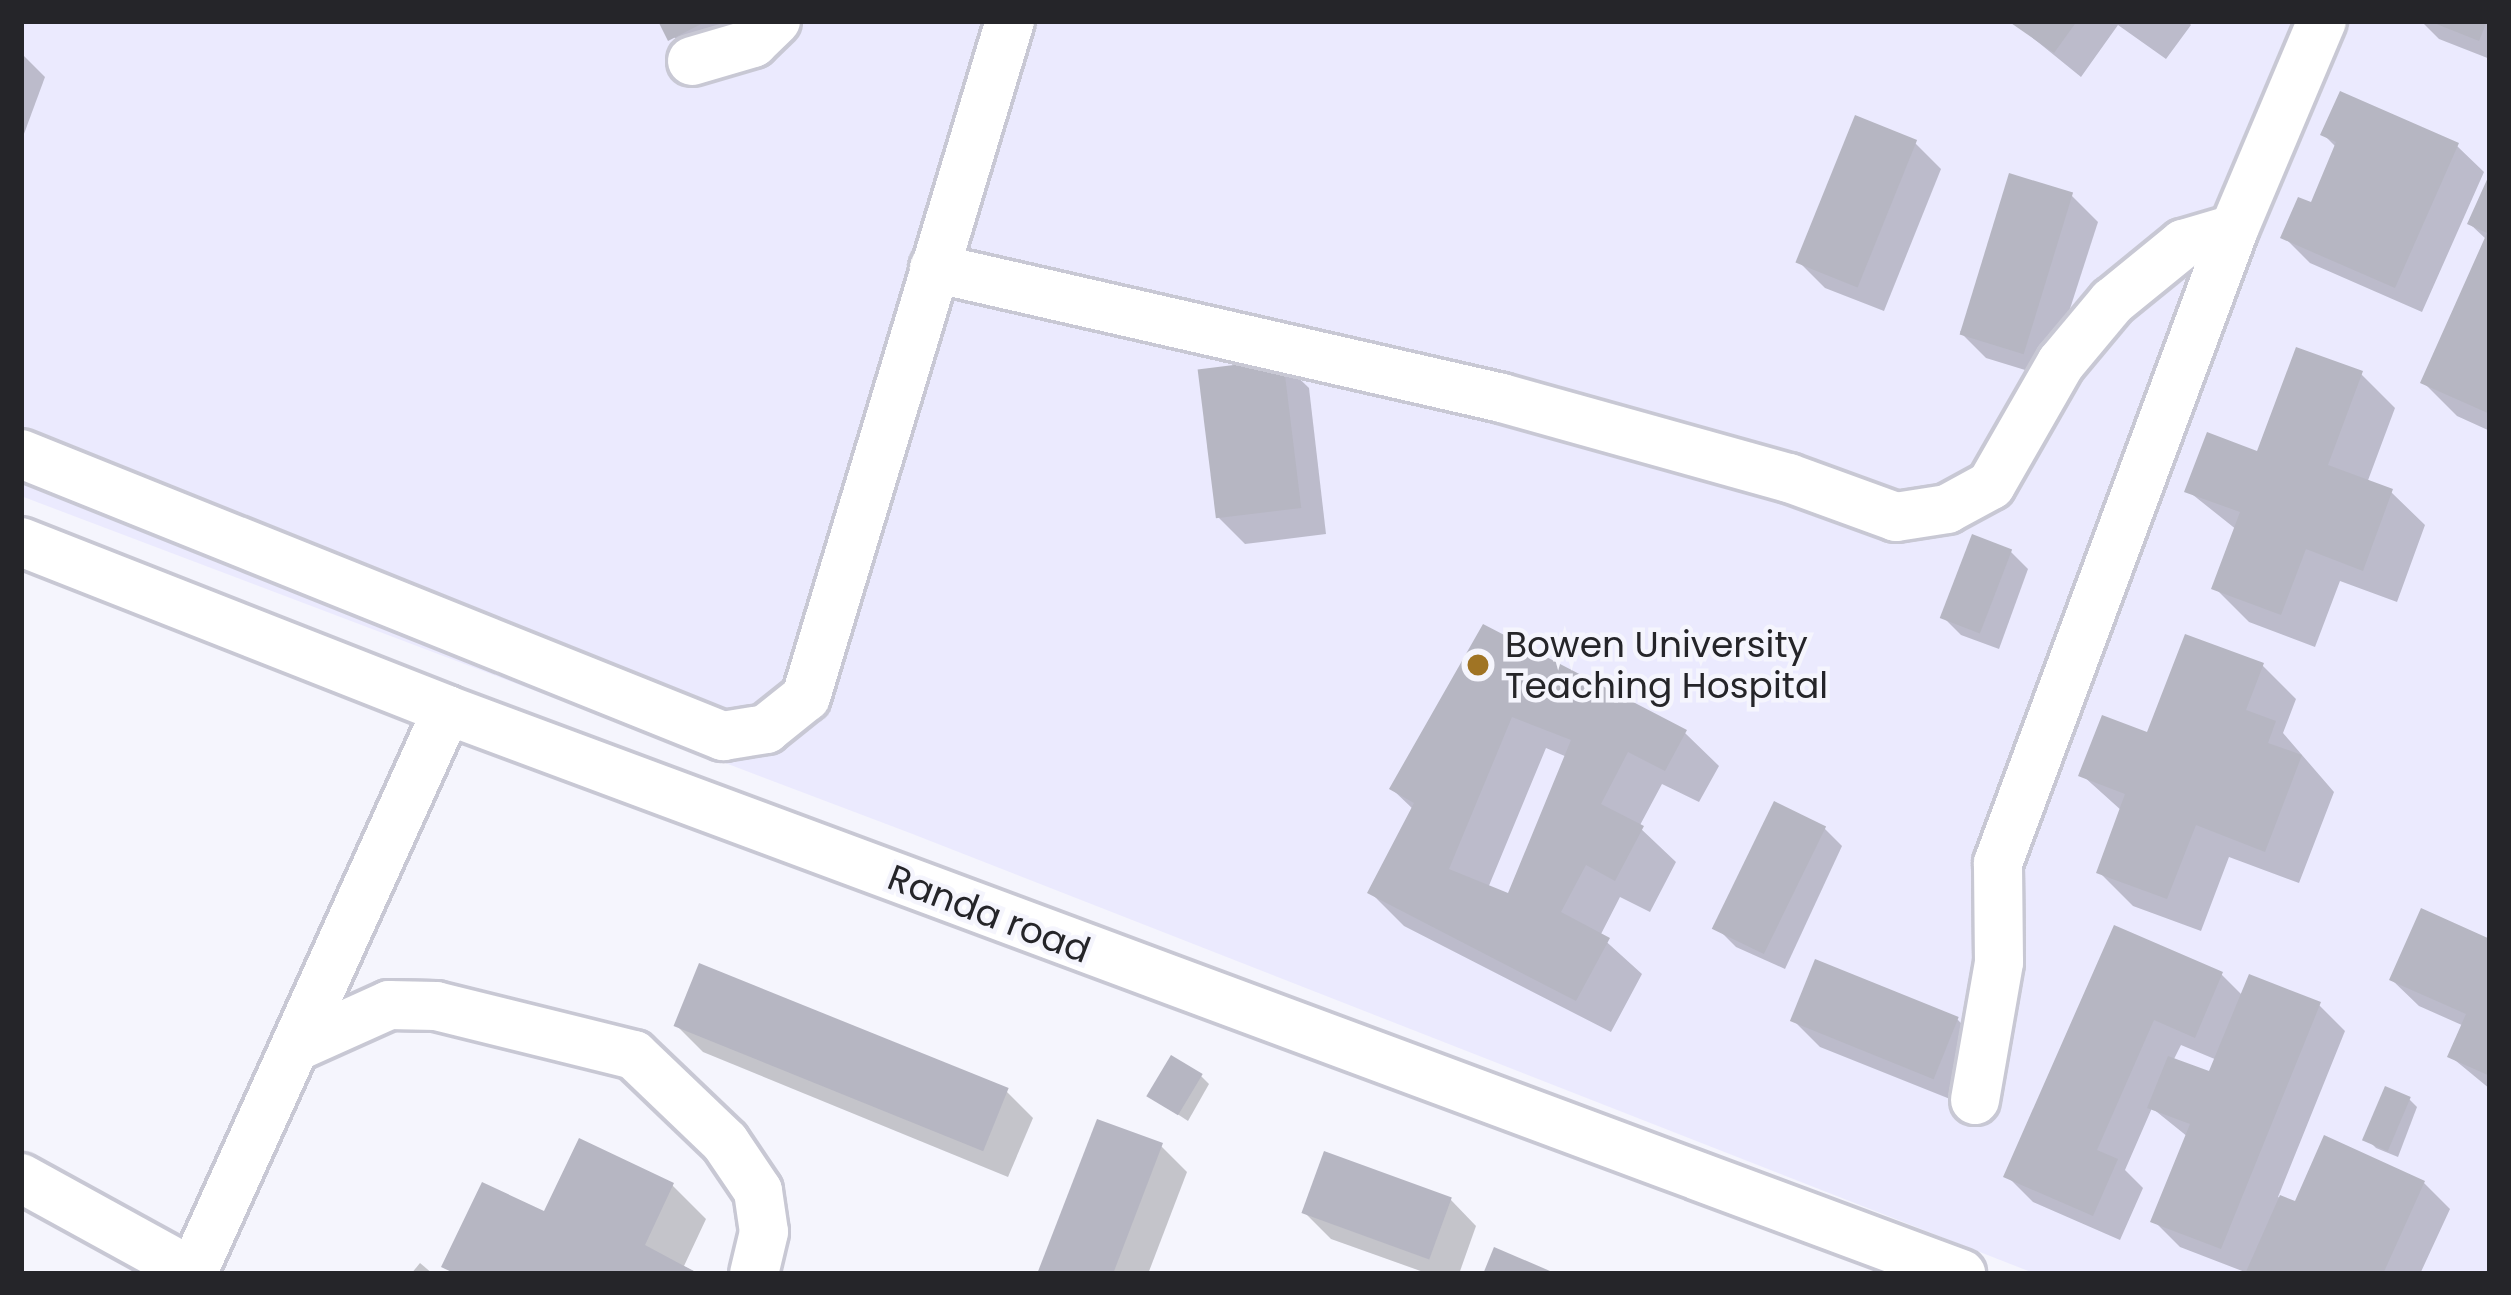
<!DOCTYPE html>
<html>
<head>
<meta charset="utf-8">
<style>
	body { margin:0 }
	#map { position:relative; width:2511px; height:1295px; overflow:hidden; background:#f5f5fd; font-family:Poppins,sans-serif }
	div>[style] { position:absolute }
	[style*='--x'] { left:calc(var(--x)*1px); top:calc(var(--y)*1px); width:calc(var(--w)*1px); rotate:calc(var(--a)*1deg) }
	.built>* { inset:0; background:#ebeafe }
	.shadow>* { inset:0; background:#0003 }
	.building>* { inset:0; background:#b6b6c2; transform-origin:0 0 }
	.roads { filter:drop-shadow(3px 0 #c8c8d4) drop-shadow(-3px 0 #c8c8d4) drop-shadow(0 3px #c8c8d4) drop-shadow(0 -3px #c8c8d4) }
	.minor>* { height:48px; margin:-24px; padding:0 24px; transform-origin:24px; border-radius:24px; background:#fff }
	.dots>* { width:33px; height:33px; translate:-50% -50%; box-sizing:border-box; border:6px solid #f5f5fd; border-radius:50% }
	span { translate:-50% -50%; white-space:nowrap; text-align:center; line-height:1.15; -webkit-text-stroke:9px #f5f5fd; paint-order:stroke }
	.poi-label { font-size:36px; color:#252529 }
	.left { translate:0 -50%; text-align:left }
	.street-label { font-size:36px; color:#252529 }
	.frame { position:absolute; inset:0; border:24px solid #252529; pointer-events:none }
</style>
</head>
<body>
<div id="map">
	<div class="built">
		<div style="clip-path:polygon(21px 21px,2490px 21px,2490px 1274px,2036px 1274px,910px 833px,21px 496px)"></div>
	</div>
	<div class="shadow">
		<div style="clip-path:polygon(661px 21px,784px 21px,697px 65px)"></div>
		<div style="clip-path:polygon(2012px 21px,2187px 21px,2191px 25px,2166px 59px,2118px 25px,2081px 77px)"></div>
		<div style="clip-path:polygon(2421px 21px,2490px 21px,2490px 59px,2439px 39px)"></div>
		<div style="clip-path:polygon(21px 53px,45px 77px,21px 142px)"></div>
		<div style="clip-path:polygon(2324px 135px,2457px 146px,2484px 172px,2422px 312px,2310px 263px,2284px 237px,2312px 205px,2337px 148px)"></div>
		<div style="clip-path:polygon(1915px 143px,1941px 169px,1884px 311px,1825px 288px,1799px 262px)"></div>
		<div style="clip-path:polygon(2490px 180px,2490px 431px,2457px 416px,2423px 382px,2487px 240px,2470px 224px)"></div>
		<div style="clip-path:polygon(2071px 195px,2098px 222px,2048px 377px,1986px 358px,1960px 332px)"></div>
		<div style="clip-path:polygon(1282px 362px,1309px 388px,1326px 534px,1245px 544px,1219px 518px)"></div>
		<div style="clip-path:polygon(2361px 374px,2395px 408px,2367px 483px,2391px 492px,2425px 525px,2397px 602px,2340px 581px,2315px 647px,2249px 622px,2215px 588px,2237px 530px,2188px 491px,2259px 454px)"></div>
		<div style="clip-path:polygon(2011px 552px,2028px 569px,1999px 649px,1961px 635px,1943px 617px)"></div>
		<div style="clip-path:polygon(evenodd,1485px 628px,1685px 733px,1719px 766px,1699px 802px,1662px 784px,1639px 827px,1676px 862px,1650px 912px,1620px 897px,1600px 936px,1642px 974px,1611px 1032px,1404px 926px,1370px 892px,1414px 810px,1392px 789px,1485px 628px,1546px 748px,1567px 757px,1510px 897px,1488px 888px,1546px 748px)"></div>
		<div style="clip-path:polygon(2262px 665px,2296px 699px,2283px 733px,2334px 792px,2299px 883px,2229px 857px,2201px 931px,2133px 906px,2099px 872px,2122px 811px,2082px 775px)"></div>
		<div style="clip-path:polygon(1824px 828px,1842px 846px,1785px 969px,1736px 947px,1718px 929px)"></div>
		<div style="clip-path:polygon(evenodd,2116px 929px,2222px 975px,2243px 996px,2319px 1005px,2345px 1031px,2278px 1197px,2297px 1205px,2424px 1183px,2450px 1209px,2420px 1274px,2250px 1274px,2180px 1247px,2154px 1221px,2188px 1137px,2152px 1108px,2125px 1170px,2143px 1188px,2120px 1240px,2033px 1202px,2007px 1176px,2116px 929px,2181px 1045px,2217px 1060px,2211px 1075px,2173px 1061px,2181px 1045px)"></div>
		<div style="clip-path:polygon(2490px 942px,2490px 1089px,2450px 1056px,2464px 1026px,2419px 1006px,2392px 980px)"></div>
		<div style="clip-path:polygon(1957px 1019px,1983px 1046px,1960px 1103px,1820px 1047px,1793px 1020px)"></div>
		<div style="clip-path:polygon(676px 1025px,1007px 1092px,1033px 1118px,1008px 1177px,703px 1052px)"></div>
		<div style="clip-path:polygon(1201px 1076px,1209px 1084px,1188px 1121px,1150px 1096px)"></div>
		<div style="clip-path:polygon(2409px 1099px,2417px 1107px,2398px 1157px,2376px 1148px,2368px 1140px)"></div>
		<div style="clip-path:polygon(1161px 1146px,1187px 1172px,1148px 1274px,1041px 1274px)"></div>
		<div style="clip-path:polygon(672px 1185px,706px 1219px,684px 1266px,700px 1274px,453px 1274px,445px 1266px,545px 1215px)"></div>
		<div style="clip-path:polygon(1450px 1199px,1476px 1226px,1459px 1274px,1429px 1274px,1331px 1239px,1305px 1213px)"></div>
		<div style="clip-path:polygon(420px 1263px,433px 1274px,411px 1274px)"></div>
	</div>
	<div class="building">
		<div style="clip-path:polygon(658px 21px,707px 21px,668px 41px)"></div>
		<div style="clip-path:polygon(2008px 21px,2077px 21px,2054px 53px)"></div>
		<div style="clip-path:polygon(2429px 21px,2487px 21px,2479px 41px)"></div>
		<div style="clip-path:polygon(2340px 91px,2459px 143px,2395px 288px,2280px 238px,2298px 197px,2311px 202px,2336px 142px,2320px 135px)"></div>
		<div style="left:1855px;top:115px;width:67px;height:159px;rotate:22deg"></div>
		<div style="left:2009px;top:173px;width:67px;height:169px;rotate:17deg"></div>
		<div style="clip-path:polygon(2490px 173px,2490px 414px,2420px 383px,2487px 233px,2467px 224px)"></div>
		<div style="clip-path:polygon(2296px 347px,2363px 371px,2328px 465px,2393px 489px,2363px 571px,2306px 549px,2281px 615px,2211px 589px,2240px 512px,2184px 492px,2207px 432px,2257px 451px)"></div>
		<div style="left:1283px;top:359px;width:150px;height:86px;rotate:83deg"></div>
		<div style="left:1972px;top:534px;width:43px;height:90px;rotate:21deg"></div>
		<div style="clip-path:polygon(evenodd,1483px 624px,1687px 730px,1665px 771px,1628px 752px,1601px 804px,1644px 826px,1615px 881px,1586px 865px,1561px 912px,1610px 938px,1576px 1001px,1367px 893px,1414px 803px,1389px 789px,1483px 624px,1512px 717px,1571px 740px,1508px 893px,1449px 869px,1512px 717px)"></div>
		<div style="clip-path:polygon(2185px 634px,2264px 663px,2246px 710px,2276px 721px,2268px 743px,2302px 755px,2265px 852px,2196px 825px,2167px 899px,2096px 873px,2125px 794px,2078px 776px,2102px 715px,2147px 732px)"></div>
		<div style="left:1774px;top:801px;width:58px;height:142px;rotate:26deg"></div>
		<div style="clip-path:polygon(2421px 908px,2490px 939px,2490px 1076px,2447px 1057px,2466px 1014px,2389px 980px)"></div>
		<div style="clip-path:polygon(2114px 925px,2223px 972px,2195px 1038px,2154px 1020px,2097px 1150px,2118px 1159px,2093px 1216px,2003px 1177px)"></div>
		<div style="left:1815px;top:959px;width:155px;height:67px;rotate:22deg"></div>
		<div style="left:699px;top:963px;width:334px;height:68px;rotate:22deg"></div>
		<div style="clip-path:polygon(2249px 974px,2321px 1002px,2221px 1249px,2150px 1222px,2190px 1124px,2147px 1108px,2168px 1056px,2209px 1071px)"></div>
		<div style="left:1171px;top:1055px;width:37px;height:48px;rotate:31deg"></div>
		<div style="left:2385px;top:1086px;width:28px;height:59px;rotate:23deg"></div>
		<div style="clip-path:polygon(1097px 1119px,1163px 1143px,1113px 1274px,1037px 1274px)"></div>
		<div style="clip-path:polygon(2324px 1135px,2425px 1181px,2383px 1274px,2245px 1274px,2280px 1195px,2295px 1201px)"></div>
		<div style="clip-path:polygon(579px 1138px,674px 1183px,645px 1245px,699px 1274px,456px 1274px,441px 1267px,482px 1182px,544px 1211px)"></div>
		<div style="left:1324px;top:1151px;width:136px;height:66px;rotate:20deg"></div>
		<div style="clip-path:polygon(1494px 1247px,1557px 1274px,1483px 1274px)"></div>
	</div>
	<div class="roads">
		<div class="minor">
			<div style="--x:692;--y:61;--w:64;--a:-16.4"></div>
			<div style="--x:753;--y:43;--w:32;--a:-44"></div>
			<div style="--x:934;--y:268;--w:583;--a:12.89"></div>
			<div style="--x:1502;--y:398;--w:298;--a:15.6"></div>
			<div style="--x:1789;--y:478;--w:114;--a:20"></div>
			<div style="--x:1896;--y:517;--w:52;--a:-8.9"></div>
			<div style="--x:1947;--y:509;--w:50;--a:-28.6"></div>
			<div style="--x:1991;--y:485;--w:141;--a:-60.2"></div>
			<div style="--x:2061;--y:363;--w:80;--a:-50.1"></div>
			<div style="--x:2112;--y:302;--w:92;--a:-39.2"></div>
			<div style="--x:2183;--y:244;--w:53;--a:-16.4"></div>
			<div style="--x:21;--y:454;--w:757;--a:21.89"></div>
			<div style="--x:723;--y:736;--w:44;--a:-9.2"></div>
			<div style="--x:766;--y:729;--w:51;--a:-38.7"></div>
			<div style="--x:806;--y:697;--w:706;--a:-73.21"></div>
			<div style="--x:21;--y:542;--w:458;--a:21.5"></div>
			<div style="--x:447;--y:710;--w:1616;--a:20.43"></div>
			<div style="--x:296;--y:1047;--w:102;--a:-24.3"></div>
			<div style="--x:389;--y:1005;--w:47;--a:1.2"></div>
			<div style="--x:436;--y:1006;--w:204;--a:13.9"></div>
			<div style="--x:634;--y:1055;--w:126;--a:43.7"></div>
			<div style="--x:725;--y:1142;--w:59;--a:56"></div>
			<div style="--x:758;--y:1191;--w:41;--a:81.7"></div>
			<div style="--x:764;--y:1232;--w:43;--a:103.4"></div>
			<div style="--x:1975;--y:1100;--w:140;--a:-80.1"></div>
			<div style="--x:1999;--y:962;--w:99;--a:-90.6"></div>
			<div style="--x:1998;--y:863;--w:676;--a:-69.58"></div>
			<div style="--x:2234;--y:229;--w:226;--a:-67.1"></div>
			<div style="--x:21;--y:1178;--w:195;--a:28.8"></div>
			<div style="--x:192;--y:1274;--w:619;--a:-65.67"></div>
		</div>
	</div>
	<div class="dots">
		<div style="left:1478px;top:665px;background:#a07424"></div>
	</div>
	<div class="poi-label">
		<span class="left" style="left:1505px;top:665px">Bowen University<br>Teaching Hospital</span>
	</div>
	<div class="street-label">
		<span style="left:989px;top:914px;rotate:21deg">Randa road</span>
	</div>
	<div class="frame"></div>
</div>
</body>
</html>
